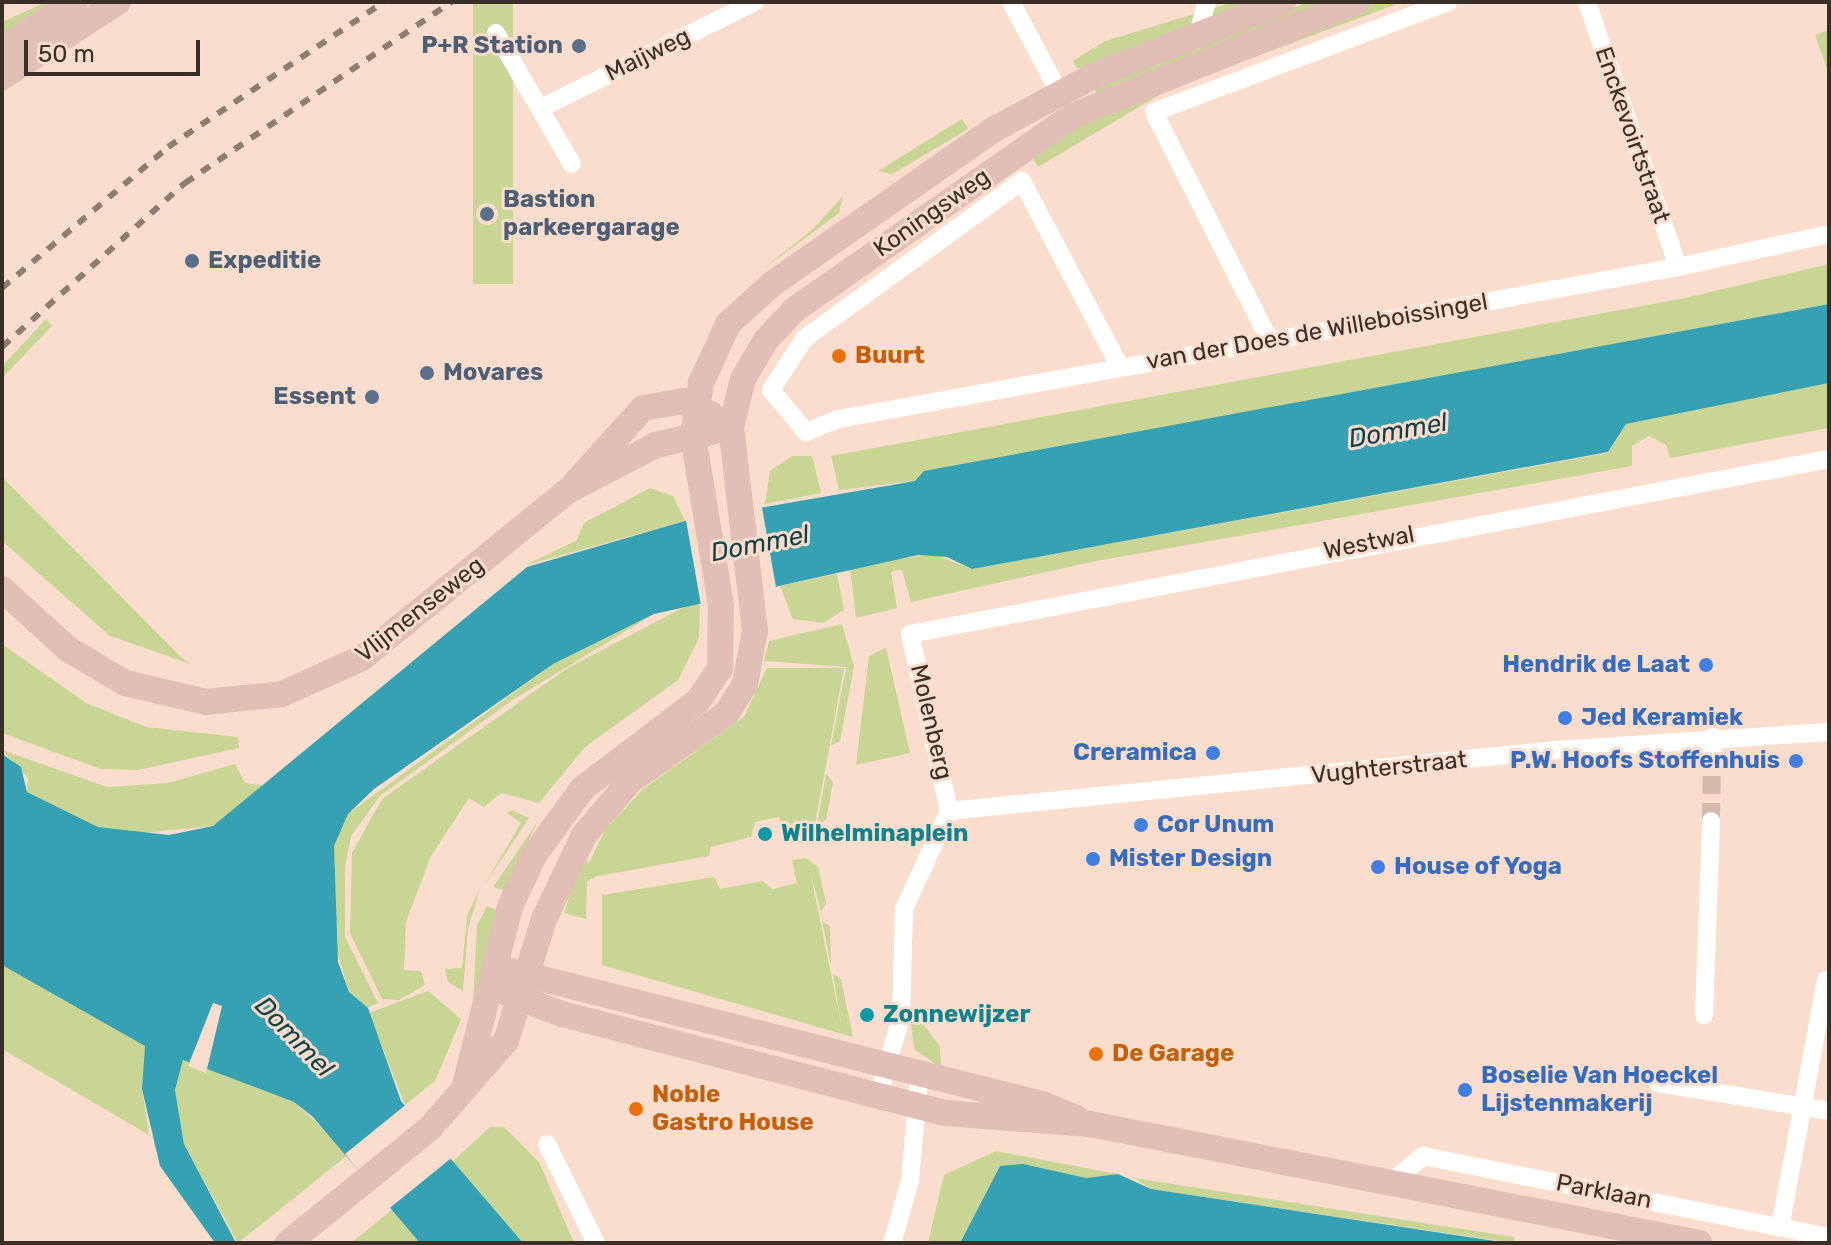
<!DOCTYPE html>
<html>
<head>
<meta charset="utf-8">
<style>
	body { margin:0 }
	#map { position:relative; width:1831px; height:1245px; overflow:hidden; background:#faddcd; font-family:Rubik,sans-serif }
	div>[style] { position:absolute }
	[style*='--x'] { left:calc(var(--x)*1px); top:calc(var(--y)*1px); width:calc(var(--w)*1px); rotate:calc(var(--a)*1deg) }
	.green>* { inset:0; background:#c8d594; transform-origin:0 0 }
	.water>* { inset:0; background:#35a1b2 }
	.pier>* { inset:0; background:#faddcd; transform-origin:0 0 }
	.street-tunnel>* { height:18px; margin-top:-9px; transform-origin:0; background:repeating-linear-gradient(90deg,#d4baac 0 18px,transparent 0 27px) }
	.street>* { height:18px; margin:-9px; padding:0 9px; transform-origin:9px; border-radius:9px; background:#fff }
	.secondary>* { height:26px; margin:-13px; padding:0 13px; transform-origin:13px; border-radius:13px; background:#e1bfb7 }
	.rail>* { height:6px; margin-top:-3px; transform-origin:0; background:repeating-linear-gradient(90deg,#8f7c71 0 10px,transparent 0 20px) }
	.dots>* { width:22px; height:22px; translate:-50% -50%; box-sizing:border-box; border:4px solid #faddcd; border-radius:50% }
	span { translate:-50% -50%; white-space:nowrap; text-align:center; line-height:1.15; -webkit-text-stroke:6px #faddcd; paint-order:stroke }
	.service-label { font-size:24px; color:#4e5e75; font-weight:700 }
	.right { translate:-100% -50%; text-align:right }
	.left { translate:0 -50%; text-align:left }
	.street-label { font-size:24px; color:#3a2f28 }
	.food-label { font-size:24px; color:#c56008; font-weight:700 }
	.shop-label { font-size:24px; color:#366cbe; font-weight:700 }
	.culture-label { font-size:24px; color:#0d838f; font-weight:700 }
	.water-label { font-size:26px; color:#0f3f47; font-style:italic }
	.frame { position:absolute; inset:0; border:4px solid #3a2f28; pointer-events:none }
	.scale { position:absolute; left:24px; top:40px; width:176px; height:36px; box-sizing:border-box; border:4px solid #3a2f28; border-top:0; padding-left:10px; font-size:24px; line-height:28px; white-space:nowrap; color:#3a2f28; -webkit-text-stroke:6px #faddcd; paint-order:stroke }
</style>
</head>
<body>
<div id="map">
	<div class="green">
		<div style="clip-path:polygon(46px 2px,63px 2px,2px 40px,2px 22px)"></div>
		<div style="left:473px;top:2px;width:40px;height:282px"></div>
		<div style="clip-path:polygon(1234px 2px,1255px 2px,1077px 69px,1073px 61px,1105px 41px)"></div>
		<div style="clip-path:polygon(1308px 2px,1341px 2px,1097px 94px,1094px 89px)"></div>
		<div style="clip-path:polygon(1376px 2px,1402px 2px,1171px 88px,1038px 167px,1031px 155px,1077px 122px)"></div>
		<div style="clip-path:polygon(1829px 30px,1829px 71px,1828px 72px,1815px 35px)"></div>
		<div style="clip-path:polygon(962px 119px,968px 128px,960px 134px,892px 174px,878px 171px)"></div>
		<div style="clip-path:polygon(843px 196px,839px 213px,758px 273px,813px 229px)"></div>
		<div style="clip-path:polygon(1829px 264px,1829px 304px,1084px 442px,915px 481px,839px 490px,831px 456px,1685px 298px)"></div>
		<div style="clip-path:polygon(46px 319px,52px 326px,2px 378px,2px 366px)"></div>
		<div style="clip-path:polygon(1829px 383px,1829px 428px,1670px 458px,1666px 445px,1649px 436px,1632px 446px,1632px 466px,1091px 562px,911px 602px,902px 570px,891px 571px,897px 608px,856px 618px,850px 567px,932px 554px,972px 569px,1608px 453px,1626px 424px)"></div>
		<div style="clip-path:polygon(812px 456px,821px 493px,765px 504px,770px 471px,792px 456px)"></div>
		<div style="clip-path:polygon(2px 477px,181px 657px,191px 664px,110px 636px,2px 541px)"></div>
		<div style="clip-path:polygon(650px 488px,673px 496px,685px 521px,526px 565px,577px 540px,584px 523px)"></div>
		<div style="clip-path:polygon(837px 574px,844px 610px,823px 623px,793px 619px,780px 586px)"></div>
		<div style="clip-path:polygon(692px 603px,700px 605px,699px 638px,678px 680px,585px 747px,539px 803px,501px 793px,484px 807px,469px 798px,431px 856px,406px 922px,404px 970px,421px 971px,425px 985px,399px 1000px,382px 999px,350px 933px,352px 853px,382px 799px,566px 669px)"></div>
		<div style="clip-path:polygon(654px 614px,511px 701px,380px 796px,351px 836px,345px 866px,345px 937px,378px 1003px,368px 1008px,349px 992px,334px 940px,334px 846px,348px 814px,553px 664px)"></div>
		<div style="clip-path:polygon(842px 624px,854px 666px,840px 741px,831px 746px,846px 667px,764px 661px,769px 641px)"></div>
		<div style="clip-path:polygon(2px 644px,86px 703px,146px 727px,238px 737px,239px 748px,138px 770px,101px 769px,2px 733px)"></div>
		<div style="clip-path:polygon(886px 648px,910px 753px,856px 765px,869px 656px)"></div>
		<div style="clip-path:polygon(767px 668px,844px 668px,815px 824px,805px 822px,802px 836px,785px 838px,779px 817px,755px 822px,751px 837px,711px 847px,709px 856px,598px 876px,587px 881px,586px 919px,564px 913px,583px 856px,589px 863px,605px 830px,643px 789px,744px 717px)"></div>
		<div style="clip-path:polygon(2px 750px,107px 787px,168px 783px,235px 764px,245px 783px,267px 786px,213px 826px,132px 834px,98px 827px,27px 792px,28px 778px)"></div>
		<div style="clip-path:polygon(826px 774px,833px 782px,826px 820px,817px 825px)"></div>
		<div style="clip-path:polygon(512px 810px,529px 818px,485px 884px,521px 823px,507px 813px)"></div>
		<div style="clip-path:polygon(538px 821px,504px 890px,495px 888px,494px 886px)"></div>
		<div style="clip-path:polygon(806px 858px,818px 867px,826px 903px,821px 912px,810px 871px,842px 1028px,833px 974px,841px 979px,853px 1037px,602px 965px,602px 895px,714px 877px,720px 889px,763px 881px,772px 889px,797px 883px,792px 860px)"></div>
		<div style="clip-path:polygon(480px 888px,468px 929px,463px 991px,448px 982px,445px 969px,462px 968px,467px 916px)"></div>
		<div style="clip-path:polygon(487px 906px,497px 910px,473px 1003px,477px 926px)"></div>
		<div style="clip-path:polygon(822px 921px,830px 926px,831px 966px)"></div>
		<div style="clip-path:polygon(2px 965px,146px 1046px,142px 1089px,149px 1135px,2px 1049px)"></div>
		<div style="clip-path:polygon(428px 991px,461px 1019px,435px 1081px,405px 1105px,369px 1013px)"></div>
		<div style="clip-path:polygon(922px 1022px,940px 1047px,941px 1068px,914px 1049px,911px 1023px)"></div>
		<div style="clip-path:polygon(183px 1060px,294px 1102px,350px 1153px,238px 1243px,184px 1144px,175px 1090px)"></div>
		<div style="clip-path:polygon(490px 1127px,504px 1127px,539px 1162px,574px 1243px,523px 1243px,452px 1162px)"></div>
		<div style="clip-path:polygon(996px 1151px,1118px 1174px,1086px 1178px,1000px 1166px,960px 1243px,928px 1243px,944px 1175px)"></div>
		<div style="clip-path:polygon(1134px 1178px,1514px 1237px,1514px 1243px,1151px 1189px)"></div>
		<div style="clip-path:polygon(393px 1209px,420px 1243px,351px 1243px)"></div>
	</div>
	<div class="water">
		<div style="clip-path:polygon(1829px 304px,1829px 383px,1626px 424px,1608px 452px,972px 569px,947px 557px,918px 555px,654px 614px,553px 664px,374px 789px,348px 814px,334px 846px,338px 962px,349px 992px,368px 1008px,401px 1101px,523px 1243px,420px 1243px,313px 1117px,294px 1102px,183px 1060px,175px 1090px,184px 1144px,236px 1243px,215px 1243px,160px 1166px,142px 1089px,145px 1046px,2px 965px,2px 754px,21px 767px,27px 792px,98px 827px,169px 835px,213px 826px,527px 567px,685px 521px,915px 481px,924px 471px)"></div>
		<div style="clip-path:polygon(1023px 1164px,1086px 1178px,1118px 1174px,1151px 1189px,1508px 1243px,960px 1243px,1000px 1166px)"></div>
	</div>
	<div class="pier">
		<div style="left:761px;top:502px;width:90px;height:77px;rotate:80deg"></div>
		<div style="clip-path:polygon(213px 1003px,222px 1006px,206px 1073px,188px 1066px)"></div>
		<div style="left:408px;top:1103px;width:70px;height:81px;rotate:51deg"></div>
	</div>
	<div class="street-tunnel">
		<div style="--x:1711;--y:821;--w:62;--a:-89.1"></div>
	</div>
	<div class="street">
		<div style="--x:1011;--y:2;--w:115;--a:61.9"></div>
		<div style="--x:1587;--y:2;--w:280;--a:71"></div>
		<div style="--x:496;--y:33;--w:151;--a:59.9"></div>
		<div style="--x:1198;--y:33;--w:32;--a:-74"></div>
		<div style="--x:541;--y:108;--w:239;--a:-26.4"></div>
		<div style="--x:1270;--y:341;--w:257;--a:-116.9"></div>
		<div style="--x:1154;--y:112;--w:314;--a:-20.5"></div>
		<div style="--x:1120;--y:367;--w:210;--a:-117.8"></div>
		<div style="--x:1022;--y:181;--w:268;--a:144.1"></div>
		<div style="--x:805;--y:338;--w:62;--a:123.2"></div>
		<div style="--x:771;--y:390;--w:55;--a:50.2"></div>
		<div style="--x:806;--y:432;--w:35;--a:-22"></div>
		<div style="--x:839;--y:419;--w:853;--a:-10.27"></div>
		<div style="--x:1678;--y:267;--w:155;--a:-12.3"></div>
		<div style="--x:1712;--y:759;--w:22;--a:-87"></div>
		<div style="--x:949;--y:811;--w:611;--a:-5.73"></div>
		<div style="--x:1557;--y:750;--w:273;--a:-3.8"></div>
		<div style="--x:1704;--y:1015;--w:194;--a:-87.9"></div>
		<div style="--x:1658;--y:1083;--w:173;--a:9.3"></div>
		<div style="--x:878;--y:1096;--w:81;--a:-73.6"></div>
		<div style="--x:901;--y:1018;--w:109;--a:-88.4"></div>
		<div style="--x:904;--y:909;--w:108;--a:-65.3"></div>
		<div style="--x:949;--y:811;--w:181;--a:-102.4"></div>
		<div style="--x:910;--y:634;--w:936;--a:-10.78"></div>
		<div style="--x:547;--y:1144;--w:110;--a:63.7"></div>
		<div style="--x:1390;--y:1183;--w:43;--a:-39.3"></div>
		<div style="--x:1423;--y:1156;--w:414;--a:11.3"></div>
		<div style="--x:1780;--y:1228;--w:252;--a:-79.5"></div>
		<div style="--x:892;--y:1243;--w:65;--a:-73.8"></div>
		<div style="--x:910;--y:1181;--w:103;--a:-85"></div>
	</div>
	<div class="secondary">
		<div style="--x:2;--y:48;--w:86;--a:-32.2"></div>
		<div style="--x:2;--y:77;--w:138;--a:-32.9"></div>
		<div style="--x:576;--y:482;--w:100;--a:-47.8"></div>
		<div style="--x:643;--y:408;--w:42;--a:-9.7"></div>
		<div style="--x:684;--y:401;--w:30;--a:26"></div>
		<div style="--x:2;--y:589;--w:89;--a:42.3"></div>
		<div style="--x:68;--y:649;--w:66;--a:30.8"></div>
		<div style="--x:125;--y:683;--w:83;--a:13.2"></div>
		<div style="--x:206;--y:702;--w:76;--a:-6"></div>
		<div style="--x:282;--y:694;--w:88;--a:-24.2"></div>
		<div style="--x:362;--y:658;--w:267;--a:-39.1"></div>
		<div style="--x:569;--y:490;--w:98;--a:-27.3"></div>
		<div style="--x:656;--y:445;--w:77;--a:-13.5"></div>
		<div style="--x:511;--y:971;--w:547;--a:14.06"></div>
		<div style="--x:1042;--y:1104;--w:37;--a:22"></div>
		<div style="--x:506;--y:993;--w:60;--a:20.6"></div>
		<div style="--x:562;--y:1014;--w:397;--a:14.5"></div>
		<div style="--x:946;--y:1113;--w:144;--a:4.4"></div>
		<div style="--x:1090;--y:1124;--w:621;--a:11.06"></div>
		<div style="--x:465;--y:1085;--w:184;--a:-75.8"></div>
		<div style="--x:510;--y:907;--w:57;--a:-65.2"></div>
		<div style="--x:534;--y:855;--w:83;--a:-53.8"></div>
		<div style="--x:583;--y:788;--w:144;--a:-37.1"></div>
		<div style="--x:698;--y:701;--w:40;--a:-56"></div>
		<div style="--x:720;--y:668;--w:63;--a:-89.1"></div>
		<div style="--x:721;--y:605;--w:172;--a:-99.4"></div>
		<div style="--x:693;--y:435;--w:53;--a:-81.3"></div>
		<div style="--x:701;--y:383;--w:65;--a:-65.4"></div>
		<div style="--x:728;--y:324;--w:59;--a:-42.3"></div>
		<div style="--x:772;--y:284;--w:267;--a:-34.9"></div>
		<div style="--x:991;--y:131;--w:116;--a:-28.3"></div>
		<div style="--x:1093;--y:76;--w:204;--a:-21.3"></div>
		<div style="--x:288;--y:1243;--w:183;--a:-39"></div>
		<div style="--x:430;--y:1128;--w:116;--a:-48.9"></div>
		<div style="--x:506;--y:1041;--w:128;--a:-72.7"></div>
		<div style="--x:544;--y:919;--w:93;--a:-64.5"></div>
		<div style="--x:584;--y:835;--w:71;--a:-49.6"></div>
		<div style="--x:630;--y:781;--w:118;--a:-35"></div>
		<div style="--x:727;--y:713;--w:34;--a:-58"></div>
		<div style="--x:745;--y:684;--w:54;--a:-79.3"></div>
		<div style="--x:755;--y:631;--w:205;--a:-96.7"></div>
		<div style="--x:731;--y:427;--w:49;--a:-76"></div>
		<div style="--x:743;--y:379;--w:45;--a:-59.5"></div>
		<div style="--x:766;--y:340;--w:41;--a:-47"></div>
		<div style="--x:794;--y:310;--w:339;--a:-34.9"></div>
		<div style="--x:1072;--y:116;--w:307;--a:-21.8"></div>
	</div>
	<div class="rail">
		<div style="--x:2;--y:288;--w:218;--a:-40.3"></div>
		<div style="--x:168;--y:147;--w:260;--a:-33.9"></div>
		<div style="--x:2;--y:347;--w:246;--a:-41.9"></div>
		<div style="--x:185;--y:183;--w:322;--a:-34.2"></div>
	</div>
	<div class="dots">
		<div style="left:579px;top:46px;background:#5c6f8a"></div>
		<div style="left:487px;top:214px;background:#5c6f8a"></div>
		<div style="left:192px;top:261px;background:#5c6f8a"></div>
		<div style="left:839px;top:356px;background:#e8710a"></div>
		<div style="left:427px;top:373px;background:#5c6f8a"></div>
		<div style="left:372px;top:397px;background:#5c6f8a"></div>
		<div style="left:1706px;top:665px;background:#3f7fe0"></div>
		<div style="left:1565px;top:718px;background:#3f7fe0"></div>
		<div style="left:1213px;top:753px;background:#3f7fe0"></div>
		<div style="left:1796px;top:761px;background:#3f7fe0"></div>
		<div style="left:1141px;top:825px;background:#3f7fe0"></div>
		<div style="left:765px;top:834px;background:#0f9aa8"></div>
		<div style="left:1093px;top:859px;background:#3f7fe0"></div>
		<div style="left:1378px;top:867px;background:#3f7fe0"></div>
		<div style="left:867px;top:1015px;background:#0f9aa8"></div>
		<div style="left:1096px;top:1054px;background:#e8710a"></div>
		<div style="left:1465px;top:1090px;background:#3f7fe0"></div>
		<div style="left:636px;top:1109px;background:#e8710a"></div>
	</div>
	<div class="service-label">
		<span class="right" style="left:563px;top:46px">P+R Station</span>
		<span class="left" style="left:503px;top:214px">Bastion<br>parkeergarage</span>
		<span class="left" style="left:208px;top:261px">Expeditie</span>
		<span class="left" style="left:443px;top:373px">Movares</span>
		<span class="right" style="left:356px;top:397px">Essent</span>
	</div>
	<div class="street-label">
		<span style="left:648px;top:55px;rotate:-26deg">Maijweg</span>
		<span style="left:1632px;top:135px;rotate:71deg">Enckevoirtstraat</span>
		<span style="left:932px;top:213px;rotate:-35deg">Koningsweg</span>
		<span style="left:1317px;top:332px;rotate:-10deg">van der Does de Willeboissingel</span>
		<span style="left:1369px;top:543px;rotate:-11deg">Westwal</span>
		<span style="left:420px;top:610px;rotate:-38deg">Vlijmenseweg</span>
		<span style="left:931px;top:722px;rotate:77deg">Molenberg</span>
		<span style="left:1389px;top:768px;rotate:-6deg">Vughterstraat</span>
		<span style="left:1604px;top:1192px;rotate:11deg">Parklaan</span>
	</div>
	<div class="food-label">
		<span class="left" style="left:855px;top:356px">Buurt</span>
		<span class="left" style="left:1112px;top:1054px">De Garage</span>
		<span class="left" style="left:652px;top:1109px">Noble<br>Gastro House</span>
	</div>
	<div class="shop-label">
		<span class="right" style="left:1690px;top:665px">Hendrik de Laat</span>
		<span class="left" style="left:1581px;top:718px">Jed Keramiek</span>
		<span class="right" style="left:1197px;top:753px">Creramica</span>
		<span class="right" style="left:1780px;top:761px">P.W. Hoofs Stoffenhuis</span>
		<span class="left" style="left:1157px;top:825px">Cor Unum</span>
		<span class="left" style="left:1109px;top:859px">Mister Design</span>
		<span class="left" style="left:1394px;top:867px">House of Yoga</span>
		<span class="left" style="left:1481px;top:1090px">Boselie Van Hoeckel<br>Lijstenmakerij</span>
	</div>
	<div class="culture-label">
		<span class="left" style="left:781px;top:834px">Wilhelminaplein</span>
		<span class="left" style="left:883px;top:1015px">Zonnewijzer</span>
	</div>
	<div class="water-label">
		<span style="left:1398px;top:431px;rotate:-10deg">Dommel</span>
		<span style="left:760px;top:544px;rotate:-11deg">Dommel</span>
		<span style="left:294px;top:1037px;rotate:46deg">Dommel</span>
	</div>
	<div class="frame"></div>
	<div class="scale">50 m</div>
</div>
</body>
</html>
